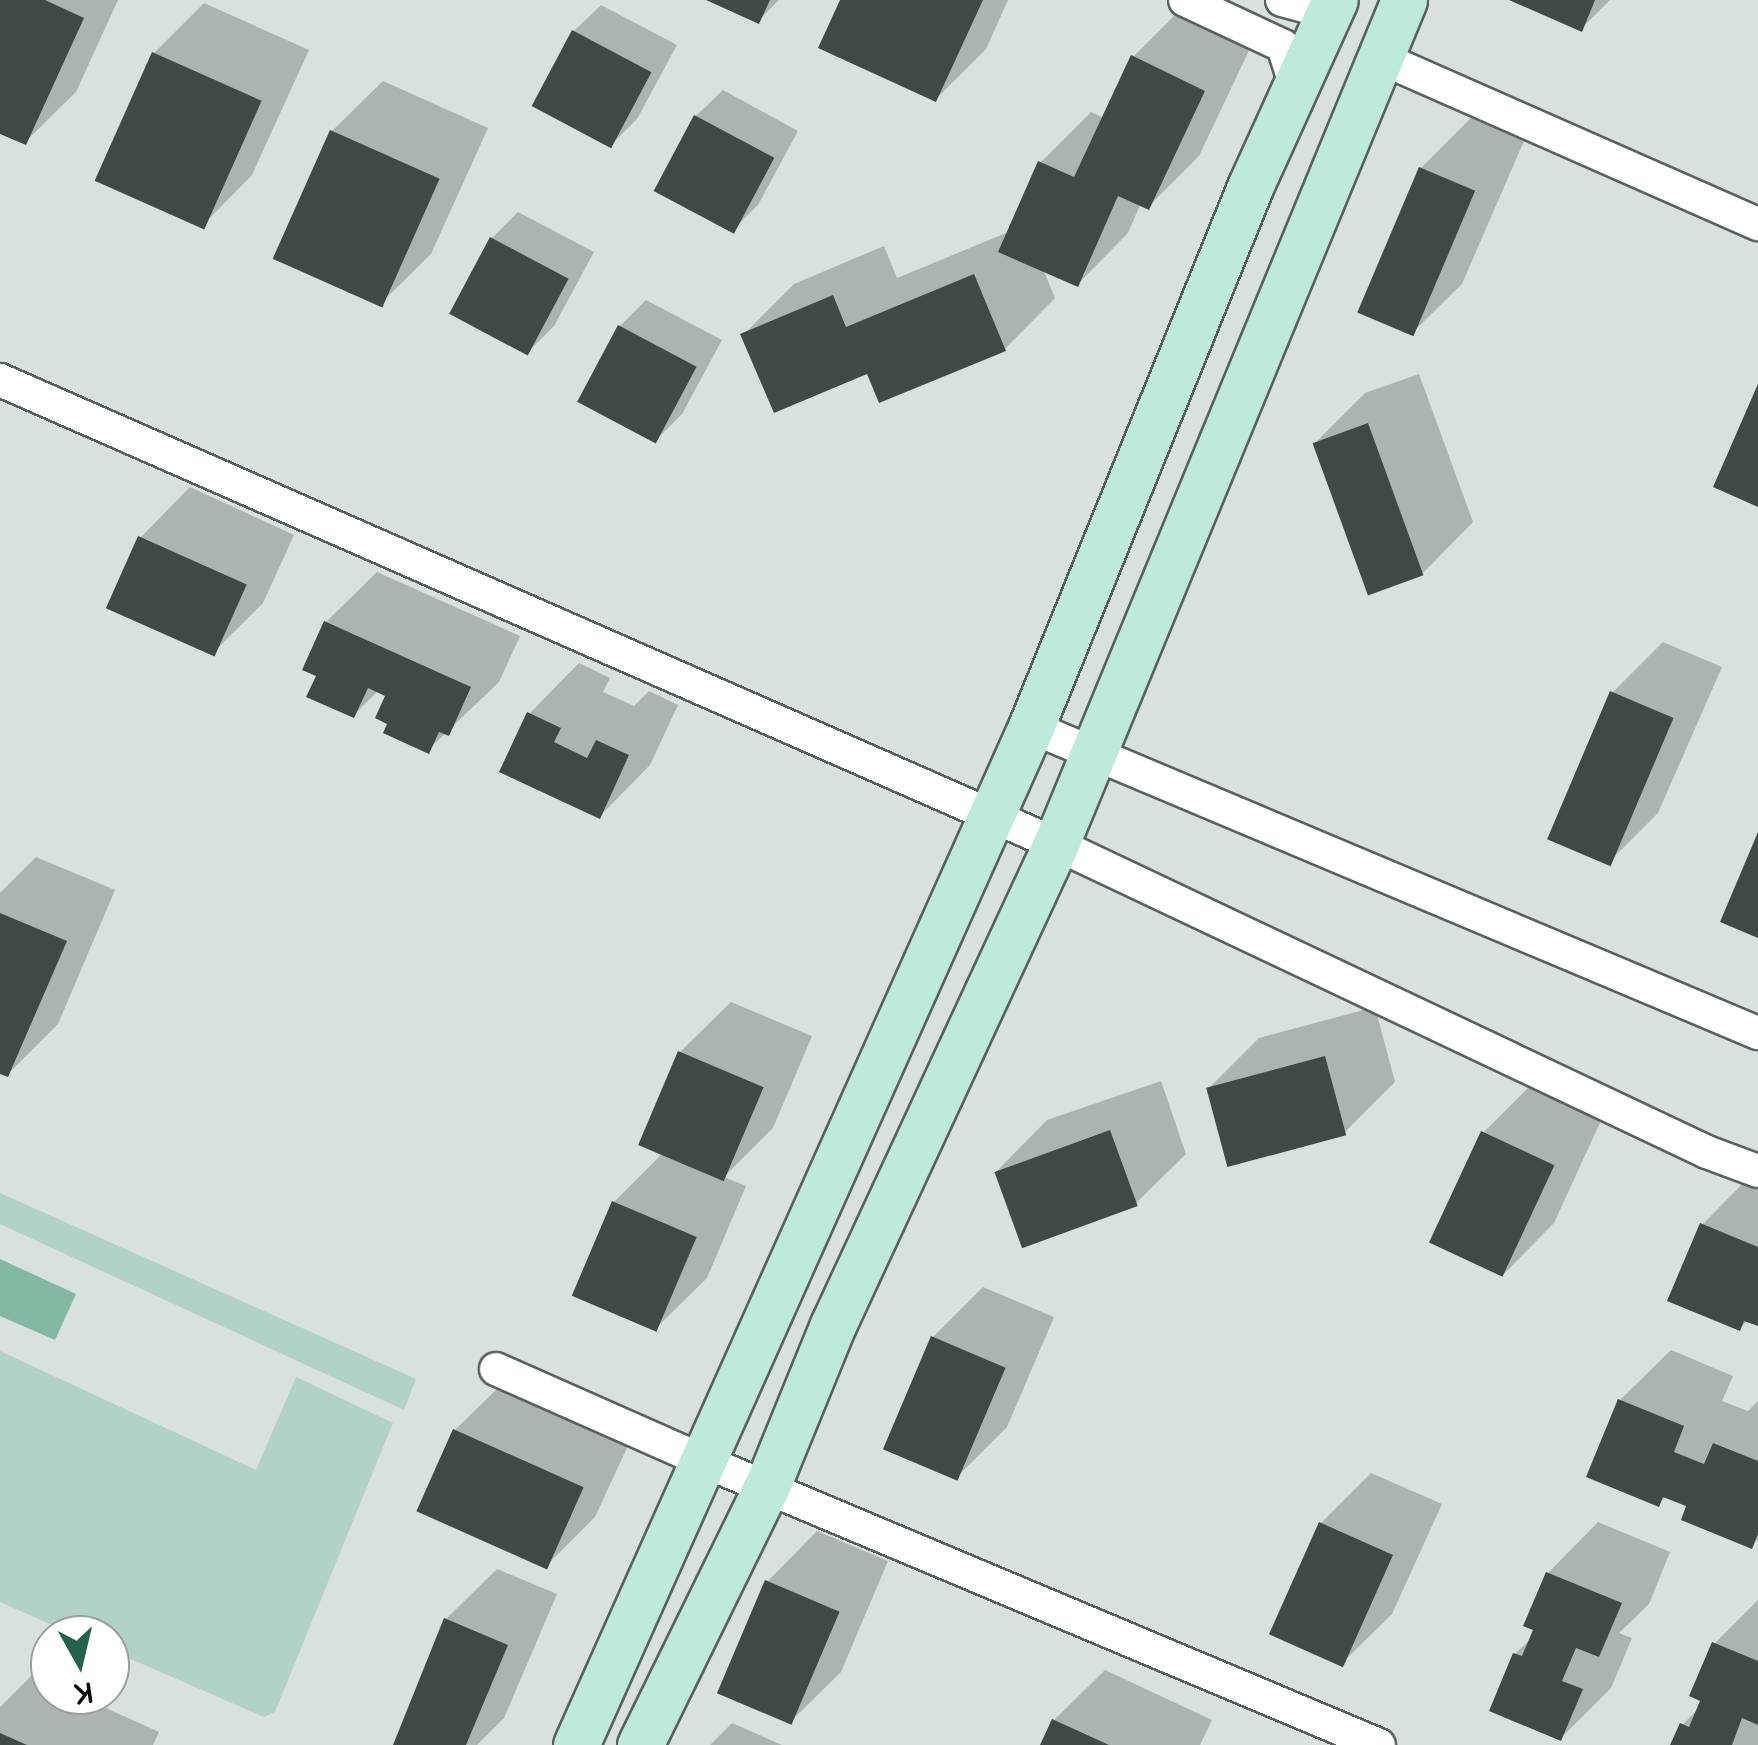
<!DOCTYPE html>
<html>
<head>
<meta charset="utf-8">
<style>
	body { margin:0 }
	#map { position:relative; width:1758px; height:1745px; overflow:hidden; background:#d8e1dd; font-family:"Varela Round",sans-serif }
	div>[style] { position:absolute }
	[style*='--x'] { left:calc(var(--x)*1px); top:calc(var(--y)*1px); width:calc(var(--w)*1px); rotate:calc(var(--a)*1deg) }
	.green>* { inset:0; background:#b1d2c4 }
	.water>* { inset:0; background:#83b8a2 }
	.shadow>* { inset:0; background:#0003 }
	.building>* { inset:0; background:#414945; transform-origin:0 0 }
	.roads { filter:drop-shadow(2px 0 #59615e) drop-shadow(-2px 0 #59615e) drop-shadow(0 2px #59615e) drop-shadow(0 -2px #59615e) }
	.street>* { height:32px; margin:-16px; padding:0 16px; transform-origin:16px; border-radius:16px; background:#fff }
	.secondary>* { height:45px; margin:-22.5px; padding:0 22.5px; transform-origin:22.5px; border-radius:22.5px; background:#bdeadd }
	span { translate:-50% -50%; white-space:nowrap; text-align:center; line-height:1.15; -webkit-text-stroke:10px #fff; paint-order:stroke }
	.north { position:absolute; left:30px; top:1615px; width:100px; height:100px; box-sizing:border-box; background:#fff; border:2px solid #9d9e9d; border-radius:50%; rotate:172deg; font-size:28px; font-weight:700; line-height:40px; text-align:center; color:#090c0b }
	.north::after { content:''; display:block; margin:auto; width:35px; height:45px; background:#25624d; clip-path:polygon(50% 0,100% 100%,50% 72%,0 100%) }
</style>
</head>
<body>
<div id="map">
	<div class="green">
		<div style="clip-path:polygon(0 1193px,416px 1379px,404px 1410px,0 1224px)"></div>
		<div style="clip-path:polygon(0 1351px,256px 1470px,296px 1377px,393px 1423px,275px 1712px,264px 1717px,110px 1650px,110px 1635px,75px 1635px,0 1602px)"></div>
	</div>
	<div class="water">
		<div style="clip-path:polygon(0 1259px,76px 1294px,55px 1340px,0 1316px)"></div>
	</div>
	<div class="shadow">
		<div style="clip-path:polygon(0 0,118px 0,76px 92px,25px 142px,0 131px)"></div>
		<div style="clip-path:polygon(712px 0,779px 0,758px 21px)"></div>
		<div style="clip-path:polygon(843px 0,1008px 0,986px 49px,936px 99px)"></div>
		<div style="clip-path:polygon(1515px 0,1610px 0,1581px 29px)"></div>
		<div style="clip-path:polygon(204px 3px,309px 50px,252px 175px,202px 226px,154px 53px)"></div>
		<div style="clip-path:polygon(601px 5px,677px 45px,637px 119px,610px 146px,574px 31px)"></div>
		<div style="clip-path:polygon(1184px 6px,1254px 40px,1199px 156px,1148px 207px,1141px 203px,1128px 233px,1078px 284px,1043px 269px,1055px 298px,1005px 349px,868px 371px,743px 335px,794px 284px,884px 246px,897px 278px,1011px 231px,1040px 163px,1091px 112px,1104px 118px,1133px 57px)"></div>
		<div style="clip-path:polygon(383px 81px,488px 128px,431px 254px,380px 304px,275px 256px,332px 131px)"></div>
		<div style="clip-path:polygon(723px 90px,798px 131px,758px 205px,732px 231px,696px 116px)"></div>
		<div style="clip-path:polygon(1471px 118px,1524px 141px,1462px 284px,1411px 334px,1421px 168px)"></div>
		<div style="clip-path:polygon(518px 212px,594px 252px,554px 326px,527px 353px,492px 238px)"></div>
		<div style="clip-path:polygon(646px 300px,722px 340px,682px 414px,655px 441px,620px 326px)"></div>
		<div style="clip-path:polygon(1419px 374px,1473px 522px,1423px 573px,1314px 444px,1365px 393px)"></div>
		<div style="clip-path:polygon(190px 487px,294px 535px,263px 603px,213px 653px,140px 538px)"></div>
		<div style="clip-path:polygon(377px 572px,520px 636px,499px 682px,428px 750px,388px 694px,379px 690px,354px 715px,320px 675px,326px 622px)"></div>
		<div style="clip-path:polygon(1663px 642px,1722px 667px,1658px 813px,1608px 863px,1613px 692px)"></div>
		<div style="clip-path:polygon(579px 663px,610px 678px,603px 692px,634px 706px,649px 691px,678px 705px,650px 765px,600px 816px,529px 714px)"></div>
		<div style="clip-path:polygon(36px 857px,115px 890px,58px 1024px,8px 1074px,0 1071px,0 893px)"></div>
		<div style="clip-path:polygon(731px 1002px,812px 1036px,773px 1128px,724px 1177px,746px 1186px,707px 1278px,656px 1328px,614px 1202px,663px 1153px,680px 1052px)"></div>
		<div style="clip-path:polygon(1375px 1007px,1395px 1082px,1344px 1133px,1209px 1088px,1259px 1038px)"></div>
		<div style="clip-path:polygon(1161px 1081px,1186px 1154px,1135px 1204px,997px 1171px,1047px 1120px)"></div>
		<div style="clip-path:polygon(1534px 1082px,1604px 1114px,1554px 1223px,1504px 1274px,1483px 1133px)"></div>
		<div style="clip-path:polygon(1752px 1174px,1758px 1177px,1758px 1324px,1748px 1320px,1740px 1328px,1702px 1225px)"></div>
		<div style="clip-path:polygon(983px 1287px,1054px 1317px,1007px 1427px,956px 1478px,933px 1337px)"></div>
		<div style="clip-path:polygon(1671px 1350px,1733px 1376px,1722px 1401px,1748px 1411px,1758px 1401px,1758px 1539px,1751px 1546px,1689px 1505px,1667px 1496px,1658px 1504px,1620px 1400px)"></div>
		<div style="clip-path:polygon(506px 1380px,632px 1437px,595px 1517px,545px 1567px,419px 1509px,455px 1430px)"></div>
		<div style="clip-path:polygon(1371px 1473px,1442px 1504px,1392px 1614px,1341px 1664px,1321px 1523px)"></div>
		<div style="clip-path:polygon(1598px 1522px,1670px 1552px,1649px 1604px,1619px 1633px,1632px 1638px,1611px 1688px,1561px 1738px,1515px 1654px,1533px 1637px,1548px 1573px)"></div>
		<div style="clip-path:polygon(817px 1531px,888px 1561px,841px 1672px,790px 1722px,767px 1582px)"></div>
		<div style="clip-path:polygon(497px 1569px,557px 1594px,504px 1718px,477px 1745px,394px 1743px,446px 1619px)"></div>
		<div style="clip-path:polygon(1758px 1600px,1758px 1745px,1673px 1745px,1682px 1725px,1700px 1707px,1714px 1644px)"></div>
		<div style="clip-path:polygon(1105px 1670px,1212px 1720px,1200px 1745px,1043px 1745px,1054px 1720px)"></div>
		<div style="clip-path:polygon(32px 1675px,50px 1683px,50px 1695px,77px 1695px,159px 1732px,153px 1745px,0 1745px,0 1707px)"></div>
		<div style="clip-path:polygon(732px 1723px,782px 1745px,710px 1745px)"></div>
	</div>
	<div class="building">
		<div style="clip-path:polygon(0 0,45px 0,84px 18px,26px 145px,0 134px)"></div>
		<div style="clip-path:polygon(706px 0,770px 0,759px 24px)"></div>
		<div style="clip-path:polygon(840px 0,983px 0,936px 102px,818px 48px)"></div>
		<div style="clip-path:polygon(1509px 0,1595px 0,1582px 32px)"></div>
		<div style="left:572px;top:30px;width:90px;height:86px;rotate:28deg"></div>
		<div style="left:152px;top:52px;width:120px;height:141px;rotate:24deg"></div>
		<div style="clip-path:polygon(1131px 55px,1205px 91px,1149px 210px,1118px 196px,1078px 287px,998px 252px,1038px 161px,1074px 177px)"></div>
		<div style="left:694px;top:115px;width:91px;height:86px;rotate:28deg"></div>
		<div style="left:330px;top:130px;width:120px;height:141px;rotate:24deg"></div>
		<div style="left:1419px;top:167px;width:61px;height:158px;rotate:23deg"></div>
		<div style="left:490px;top:237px;width:89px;height:87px;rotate:28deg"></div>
		<div style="clip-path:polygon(974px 274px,1006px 351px,879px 403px,867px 374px,774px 413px,740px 334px,833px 295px,846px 327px)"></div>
		<div style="left:618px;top:325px;width:89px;height:87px;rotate:28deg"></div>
		<div style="clip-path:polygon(1758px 384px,1758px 507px,1713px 487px)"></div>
		<div style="left:1368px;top:423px;width:162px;height:59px;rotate:70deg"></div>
		<div style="left:138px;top:536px;width:119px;height:79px;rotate:24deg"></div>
		<div style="clip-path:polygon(324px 621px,471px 687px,449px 736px,439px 732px,429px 754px,383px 733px,387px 724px,375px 718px,385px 696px,368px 688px,354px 718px,306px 697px,316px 676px,302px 670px)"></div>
		<div style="left:1610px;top:691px;width:69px;height:161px;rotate:23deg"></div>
		<div style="clip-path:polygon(527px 712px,561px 728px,554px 742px,587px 758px,596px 740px,629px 755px,600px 819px,499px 772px)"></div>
		<div style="clip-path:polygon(1758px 832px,1758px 938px,1720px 922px)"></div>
		<div style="clip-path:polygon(0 913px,67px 941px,8px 1077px,0 1074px)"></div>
		<div style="left:678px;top:1051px;width:93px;height:102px;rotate:23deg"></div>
		<div style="left:1325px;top:1056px;width:82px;height:123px;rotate:75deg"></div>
		<div style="left:1110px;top:1130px;width:81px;height:123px;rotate:70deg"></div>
		<div style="left:1481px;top:1131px;width:81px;height:123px;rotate:25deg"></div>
		<div style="left:612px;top:1201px;width:92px;height:103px;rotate:23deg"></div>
		<div style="clip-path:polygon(1700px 1223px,1758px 1247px,1758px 1326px,1744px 1321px,1740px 1331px,1667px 1301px)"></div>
		<div style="left:931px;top:1336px;width:81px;height:123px;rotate:23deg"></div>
		<div style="clip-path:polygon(1618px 1399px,1684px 1426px,1674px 1452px,1704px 1464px,1713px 1443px,1758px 1461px,1758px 1534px,1752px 1549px,1681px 1520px,1686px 1506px,1663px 1497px,1659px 1507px,1586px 1477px)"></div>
		<div style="left:453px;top:1429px;width:143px;height:90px;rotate:24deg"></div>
		<div style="left:1319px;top:1522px;width:81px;height:123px;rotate:24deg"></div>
		<div style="clip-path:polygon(1546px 1572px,1622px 1603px,1599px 1657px,1576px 1648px,1562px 1681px,1583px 1689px,1561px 1741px,1489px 1711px,1513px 1653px,1522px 1656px,1533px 1630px,1523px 1626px)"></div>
		<div style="left:765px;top:1580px;width:81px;height:123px;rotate:23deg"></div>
		<div style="clip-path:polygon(444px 1618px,508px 1645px,466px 1745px,393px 1745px)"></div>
		<div style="clip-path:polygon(1712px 1642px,1758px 1661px,1758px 1725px,1742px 1718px,1732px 1745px,1670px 1745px,1680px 1723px,1689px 1727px,1700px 1701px,1689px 1696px)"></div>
		<div style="clip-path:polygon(1052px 1719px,1109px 1745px,1040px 1745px)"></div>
		<div style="clip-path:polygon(0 1733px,27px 1745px,0 1745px)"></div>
	</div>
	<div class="roads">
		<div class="street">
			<div style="--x:1185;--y:0;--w:108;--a:25.1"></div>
			<div style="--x:1283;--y:46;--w:43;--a:72.4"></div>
			<div style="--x:1282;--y:0;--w:24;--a:15"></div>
			<div style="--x:1305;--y:6;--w:20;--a:-18"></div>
			<div style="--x:1381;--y:58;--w:412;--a:23.8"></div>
			<div style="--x:0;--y:380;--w:1153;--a:23.72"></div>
			<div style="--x:1056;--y:844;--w:720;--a:25.32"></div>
			<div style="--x:1707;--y:1152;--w:54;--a:20.4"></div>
			<div style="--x:1031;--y:727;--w:789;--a:22.83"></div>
			<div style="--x:496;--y:1369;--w:230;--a:23.9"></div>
			<div style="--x:706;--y:1462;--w:730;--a:22.81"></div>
		</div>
		<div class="secondary">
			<div style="--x:576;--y:1745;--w:1115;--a:-65.92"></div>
			<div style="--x:1031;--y:727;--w:583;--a:-67.92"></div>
			<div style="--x:1250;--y:187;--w:205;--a:-65.6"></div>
			<div style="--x:640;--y:1745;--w:291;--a:-63.9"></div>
			<div style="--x:768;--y:1484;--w:172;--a:-67.8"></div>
			<div style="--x:833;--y:1325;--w:530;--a:-65.13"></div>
			<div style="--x:1056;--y:844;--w:913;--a:-67.59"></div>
		</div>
	</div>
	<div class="north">K</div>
</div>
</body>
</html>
